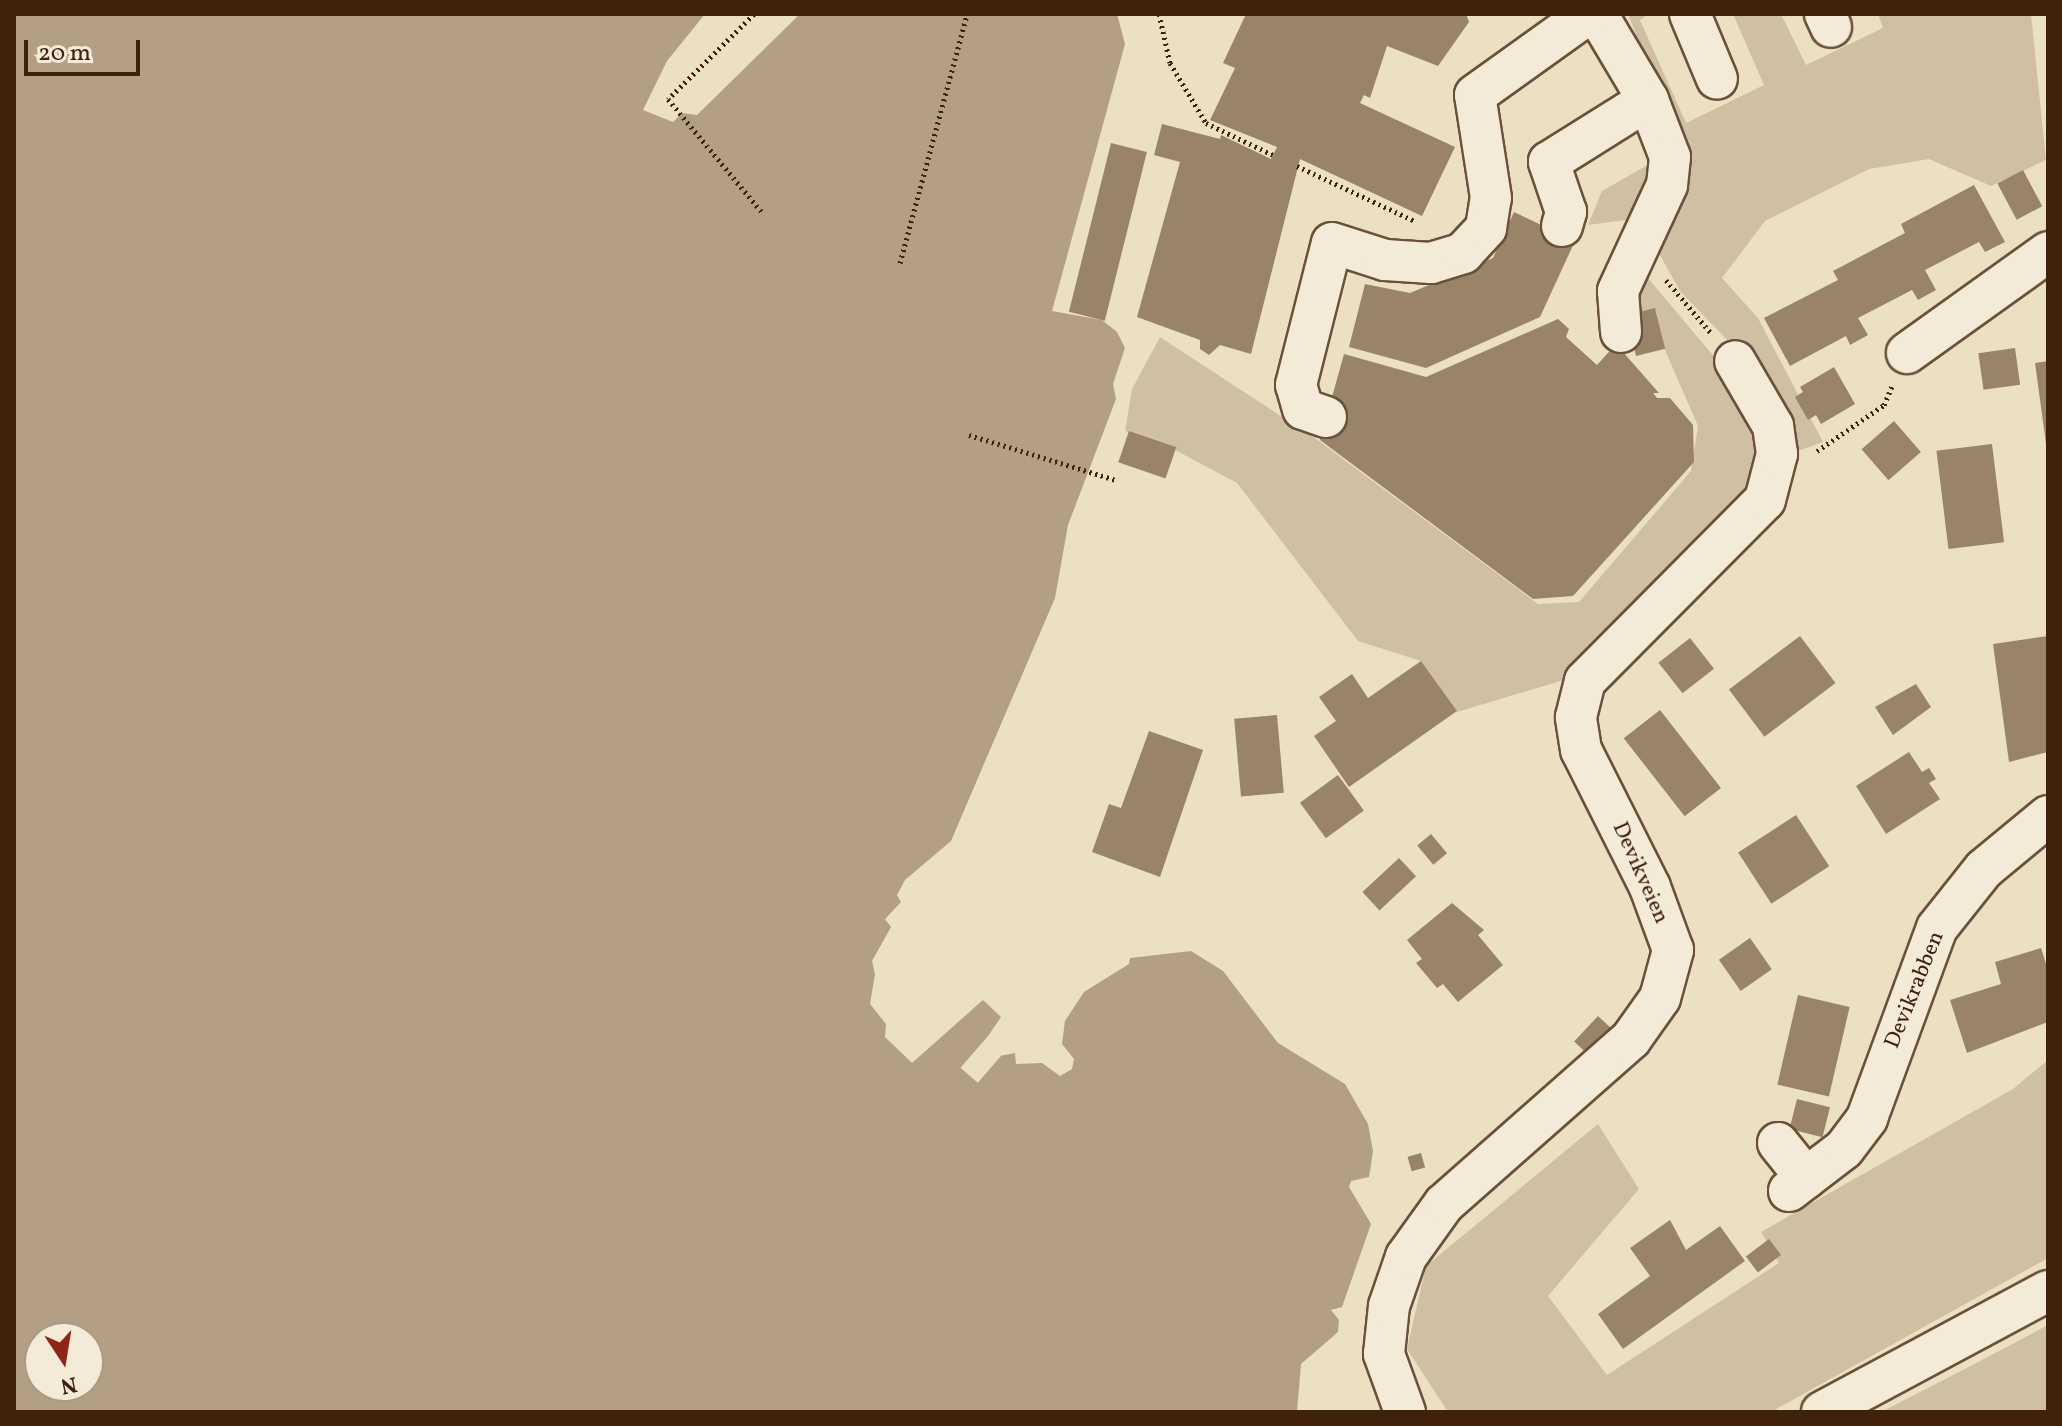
<!DOCTYPE html>
<html>
<head>
<meta charset="utf-8">
<style>
	body { margin:0 }
	#map { position:relative; width:2062px; height:1426px; overflow:hidden; background:#ece0c2; font-family:Vollkorn,serif }
	div>[style] { position:absolute }
	[style*='--x'] { left:calc(var(--x)*1px); top:calc(var(--y)*1px); width:calc(var(--w)*1px); rotate:calc(var(--a)*1deg) }
	.green>* { inset:0; background:#cfc0a3 }
	.water>* { inset:0; background:#b29f84 }
	.pier>* { inset:0; background:#ece0c2; transform-origin:0 0 }
	.building>* { inset:0; background:#99846a; transform-origin:0 0 }
	.path>* { height:5px; margin-top:-2.5px; transform-origin:0; background:repeating-linear-gradient(90deg,#40210b 0 2px,transparent 0 6px) }
	.roads { filter:drop-shadow(2px 0 #6b5139) drop-shadow(-2px 0 #6b5139) drop-shadow(0 2px #6b5139) drop-shadow(0 -2px #6b5139) }
	.minor>* { height:40px; margin:-20px; padding:0 20px; transform-origin:20px; border-radius:20px; background:#f3ebd7 }
	span { translate:-50% -50%; white-space:nowrap; text-align:center; line-height:1.15; -webkit-text-stroke:6px #f3ebd7; paint-order:stroke }
	.street-label { font-size:22px; color:#40210b }
	.frame { position:absolute; inset:0; border:16px solid #40210b; pointer-events:none }
	.north { position:absolute; left:24px; top:1322px; width:80px; height:80px; box-sizing:border-box; background:#f3ebd7; border:2px solid #ab9a85; border-radius:50%; rotate:168deg; font-size:22px; font-weight:700; line-height:32px; text-align:center; color:#40210b }
	.north::after { content:''; display:block; margin:auto; width:28px; height:36px; background:#8f2418; clip-path:polygon(50% 0,100% 100%,50% 72%,0 100%) }
	.scale { position:absolute; left:24px; top:40px; width:116px; height:36px; box-sizing:border-box; border:4px solid #40210b; border-top:0; padding-left:10px; font-size:24px; line-height:28px; white-space:nowrap; color:#40210b; -webkit-text-stroke:6px #f3ebd7; paint-order:stroke }
</style>
</head>
<body>
<div id="map">
	<div class="green">
		<div style="clip-path:polygon(1628px 14px,1649px 14px,1640px 20px,1686px 123px,1764px 85px,1733px 14px,1781px 14px,1806px 65px,1883px 28px,1878px 14px,2031px 14px,2046px 160px,1991px 186px,1929px 159px,1869px 169px,1765px 221px,1722px 278px,1758px 318px,1823px 442px,1790px 454px,1756px 370px,1680px 291px,1656px 248px,1676px 137px)"></div>
		<div style="clip-path:polygon(1660px 158px,1634px 219px,1588px 225px,1602px 191px)"></div>
		<div style="clip-path:polygon(1642px 271px,1727px 372px,1763px 437px,1751px 503px,1567px 679px,1457px 712px,1421px 661px,1358px 641px,1237px 483px,1177px 451px,1125px 431px,1132px 389px,1160px 337px,1319px 441px,1538px 604px,1579px 602px,1691px 471px,1698px 426px,1665px 350px,1656px 310px,1628px 314px)"></div>
		<div style="clip-path:polygon(2048px 1060px,2048px 1258px,1771px 1412px,1448px 1412px,1407px 1349px,1426px 1266px,1598px 1124px,1639px 1189px,1548px 1296px,1607px 1375px,1779px 1263px,1761px 1232px,2013px 1089px)"></div>
		<div style="clip-path:polygon(2048px 1325px,2048px 1412px,1881px 1412px,1963px 1370px)"></div>
	</div>
	<div class="water">
		<div style="clip-path:polygon(evenodd,14px 14px,705px 14px,667px 61px,643px 110px,673px 122px,682px 113px,697px 115px,800px 14px,1117px 14px,1125px 44px,1052px 311px,1102px 320px,1117px 332px,1125px 348px,1113px 384px,1116px 399px,1068px 525px,1055px 598px,951px 841px,905px 880px,897px 895px,901px 902px,885px 919px,891px 927px,872px 961px,875px 974px,870px 1004px,886px 1024px,885px 1037px,912px 1063px,983px 1000px,1001px 1017px,986px 1039px,999px 1056px,1015px 1053px,1016px 1064px,1042px 1063px,1060px 1076px,1072px 1069px,1074px 1059px,1062px 1044px,1065px 1021px,1084px 992px,1129px 964px,1130px 958px,1191px 951px,1223px 971px,1278px 1043px,1345px 1084px,1368px 1124px,1373px 1151px,1369px 1177px,1351px 1181px,1349px 1187px,1371px 1224px,1342px 1307px,1331px 1310px,1339px 1320px,1338px 1332px,1301px 1364px,1297px 1412px,14px 1412px,14px 14px,40px 1338px,88px 1338px,88px 1386px,40px 1386px,40px 1338px)"></div>
	</div>
	<div class="pier">
		<div style="left:988px;top:1036px;width:23px;height:42px;rotate:41deg"></div>
	</div>
	<div class="building">
		<div style="clip-path:polygon(1246px 14px,1466px 14px,1469px 22px,1438px 66px,1387px 46px,1370px 98px,1364px 95px,1360px 103px,1455px 147px,1422px 216px,1300px 159px,1251px 354px,1220px 345px,1209px 355px,1200px 349px,1200px 340px,1137px 317px,1180px 162px,1154px 155px,1162px 124px,1220px 139px,1221px 135px,1271px 159px,1277px 147px,1210px 120px,1235px 68px,1223px 63px)"></div>
		<div style="left:1111px;top:143px;width:37px;height:174px;rotate:14deg"></div>
		<div style="left:2023px;top:170px;width:41px;height:29px;rotate:62deg"></div>
		<div style="clip-path:polygon(1974px 185px,2005px 242px,1985px 252px,1979px 242px,1925px 270px,1936px 290px,1918px 300px,1912px 290px,1858px 318px,1868px 335px,1850px 345px,1846px 336px,1790px 366px,1764px 318px,1838px 280px,1833px 271px,1905px 233px,1901px 224px)"></div>
		<div style="clip-path:polygon(1514px 212px,1575px 241px,1540px 317px,1426px 368px,1349px 347px,1365px 284px,1410px 293px,1493px 258px)"></div>
		<div style="left:1655px;top:308px;width:42px;height:30px;rotate:76deg"></div>
		<div style="clip-path:polygon(1558px 319px,1569px 329px,1566px 337px,1597px 365px,1616px 344px,1659px 393px,1653px 393px,1657px 398px,1670px 398px,1693px 425px,1694px 462px,1573px 596px,1533px 599px,1320px 440px,1344px 354px,1426px 377px)"></div>
		<div style="left:2015px;top:348px;width:37px;height:37px;rotate:82deg"></div>
		<div style="clip-path:polygon(2048px 361px,2048px 444px,2046px 444px,2035px 363px)"></div>
		<div style="clip-path:polygon(1834px 367px,1855px 404px,1821px 424px,1816px 415px,1808px 420px,1795px 397px,1803px 392px,1800px 387px)"></div>
		<div style="left:1894px;top:421px;width:41px;height:43px;rotate:49deg"></div>
		<div style="left:1129px;top:431px;width:50px;height:33px;rotate:19deg"></div>
		<div style="left:1992px;top:444px;width:99px;height:56px;rotate:83deg"></div>
		<div style="left:1800px;top:636px;width:59px;height:89px;rotate:53deg"></div>
		<div style="clip-path:polygon(2048px 636px,2048px 752px,2009px 762px,1993px 644px)"></div>
		<div style="left:1690px;top:638px;width:39px;height:40px;rotate:52deg"></div>
		<div style="clip-path:polygon(1421px 661px,1457px 711px,1349px 787px,1314px 736px,1336px 721px,1319px 697px,1352px 674px,1368px 698px)"></div>
		<div style="clip-path:polygon(1916px 684px,1931px 707px,1893px 735px,1875px 707px)"></div>
		<div style="left:1660px;top:710px;width:99px;height:46px;rotate:52deg"></div>
		<div style="left:1277px;top:715px;width:78px;height:43px;rotate:85deg"></div>
		<div style="clip-path:polygon(1149px 731px,1203px 750px,1160px 877px,1092px 852px,1109px 804px,1121px 808px)"></div>
		<div style="clip-path:polygon(1909px 752px,1922px 772px,1929px 768px,1936px 779px,1929px 783px,1940px 799px,1886px 834px,1856px 786px)"></div>
		<div style="left:1338px;top:775px;width:44px;height:47px;rotate:54deg"></div>
		<div style="left:1796px;top:815px;width:61px;height:69px;rotate:57deg"></div>
		<div style="left:1431px;top:834px;width:25px;height:18px;rotate:50deg"></div>
		<div style="left:1399px;top:858px;width:25px;height:50px;rotate:47deg"></div>
		<div style="clip-path:polygon(1452px 903px,1484px 930px,1478px 935px,1503px 965px,1458px 1002px,1443px 984px,1437px 988px,1416px 963px,1422px 959px,1407px 940px)"></div>
		<div style="left:1750px;top:938px;width:38px;height:38px;rotate:55deg"></div>
		<div style="clip-path:polygon(2041px 948px,2048px 970px,2048px 1022px,1967px 1053px,1950px 1000px,2001px 984px,1995px 962px)"></div>
		<div style="left:1798px;top:995px;width:53px;height:92px;rotate:13deg"></div>
		<div style="left:1598px;top:1016px;width:19px;height:35px;rotate:43deg"></div>
		<div style="left:1797px;top:1099px;width:34px;height:31px;rotate:14deg"></div>
		<div style="left:1421px;top:1153px;width:15px;height:14px;rotate:74deg"></div>
		<div style="clip-path:polygon(1670px 1220px,1686px 1250px,1720px 1226px,1745px 1261px,1623px 1349px,1598px 1314px,1650px 1276px,1630px 1248px)"></div>
		<div style="left:1769px;top:1239px;width:20px;height:29px;rotate:53deg"></div>
	</div>
	<div class="path">
		<div style="--x:754;--y:14;--w:121;--a:135.3"></div>
		<div style="--x:668;--y:99;--w:146;--a:50.3"></div>
		<div style="--x:1159;--y:14;--w:50;--a:77.3"></div>
		<div style="--x:1170;--y:63;--w:70;--a:59"></div>
		<div style="--x:1206;--y:123;--w:74;--a:25.5"></div>
		<div style="--x:1297;--y:166;--w:130;--a:25"></div>
		<div style="--x:900;--y:263;--w:258;--a:-74.9"></div>
		<div style="--x:1666;--y:280;--w:70;--a:49.7"></div>
		<div style="--x:969;--y:435;--w:154;--a:17"></div>
		<div style="--x:1817;--y:451;--w:81;--a:-34.5"></div>
		<div style="--x:1884;--y:405;--w:21;--a:-67"></div>
	</div>
	<div class="roads">
		<div class="minor">
			<div style="--x:1597;--y:14;--w:100;--a:59.3"></div>
			<div style="--x:1648;--y:100;--w:61;--a:68.9"></div>
			<div style="--x:1670;--y:157;--w:28;--a:96"></div>
			<div style="--x:1667;--y:185;--w:117;--a:114.8"></div>
			<div style="--x:1618;--y:291;--w:41;--a:85.8"></div>
			<div style="--x:1690;--y:14;--w:70;--a:67.4"></div>
			<div style="--x:1825;--y:14;--w:14;--a:65"></div>
			<div style="--x:1562;--y:226;--w:15;--a:-74"></div>
			<div style="--x:1566;--y:212;--w:53;--a:-108.8"></div>
			<div style="--x:1549;--y:162;--w:117;--a:-32.1"></div>
			<div style="--x:1907;--y:353;--w:173;--a:-35.6"></div>
			<div style="--x:1326;--y:417;--w:24;--a:-161"></div>
			<div style="--x:1303;--y:409;--w:25;--a:-106"></div>
			<div style="--x:1296;--y:385;--w:146;--a:-75.8"></div>
			<div style="--x:1332;--y:243;--w:56;--a:17.8"></div>
			<div style="--x:1385;--y:260;--w:46;--a:3.7"></div>
			<div style="--x:1431;--y:263;--w:34;--a:-17"></div>
			<div style="--x:1463;--y:253;--w:34;--a:-47"></div>
			<div style="--x:1486;--y:228;--w:30;--a:-81"></div>
			<div style="--x:1491;--y:198;--w:104;--a:-98.8"></div>
			<div style="--x:1475;--y:95;--w:139;--a:-35.6"></div>
			<div style="--x:1778;--y:1143;--w:45;--a:51.3"></div>
			<div style="--x:1789;--y:1191;--w:69;--a:-37.4"></div>
			<div style="--x:1844;--y:1149;--w:39;--a:-53"></div>
			<div style="--x:1867;--y:1118;--w:202;--a:-69.8"></div>
			<div style="--x:1937;--y:928;--w:75;--a:-51.5"></div>
			<div style="--x:1984;--y:869;--w:83;--a:-39.6"></div>
			<div style="--x:1405;--y:1412;--w:62;--a:-109.9"></div>
			<div style="--x:1384;--y:1354;--w:48;--a:-84.1"></div>
			<div style="--x:1389;--y:1306;--w:52;--a:-70.9"></div>
			<div style="--x:1406;--y:1257;--w:65;--a:-54.4"></div>
			<div style="--x:1444;--y:1204;--w:249;--a:-41.4"></div>
			<div style="--x:1631;--y:1039;--w:50;--a:-54.7"></div>
			<div style="--x:1660;--y:998;--w:50;--a:-74.8"></div>
			<div style="--x:1673;--y:950;--w:67;--a:-110.1"></div>
			<div style="--x:1650;--y:887;--w:153;--a:-116.7"></div>
			<div style="--x:1581;--y:750;--w:33;--a:-99"></div>
			<div style="--x:1576;--y:717;--w:37;--a:-76"></div>
			<div style="--x:1585;--y:681;--w:255;--a:-45.2"></div>
			<div style="--x:1765;--y:500;--w:48;--a:-75.4"></div>
			<div style="--x:1777;--y:454;--w:28;--a:-98"></div>
			<div style="--x:1773;--y:426;--w:75;--a:-120.3"></div>
			<div style="--x:1822;--y:1412;--w:256;--a:-28.2"></div>
		</div>
	</div>
	<div class="street-label">
		<span style="left:1640px;top:873px;rotate:66deg">Devikveien</span>
		<span style="left:1915px;top:990px;rotate:-68deg">Devikrabben</span>
	</div>
	<div class="frame"></div>
	<div class="north">N</div>
	<div class="scale">20 m</div>
</div>
</body>
</html>
